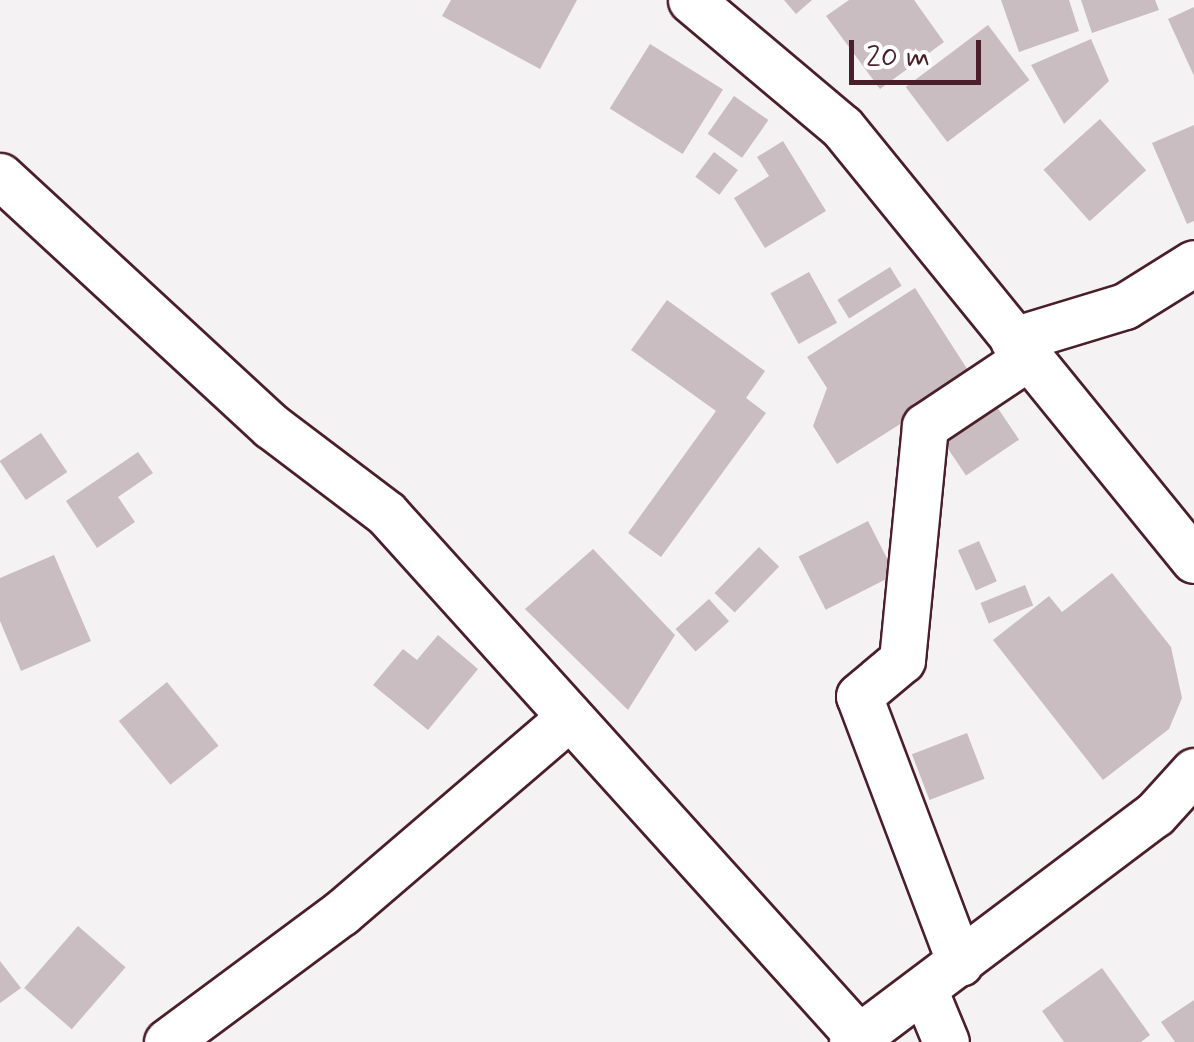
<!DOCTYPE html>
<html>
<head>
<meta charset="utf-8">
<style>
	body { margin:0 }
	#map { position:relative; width:1194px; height:1042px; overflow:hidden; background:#f4f2f2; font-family:Mynerve,sans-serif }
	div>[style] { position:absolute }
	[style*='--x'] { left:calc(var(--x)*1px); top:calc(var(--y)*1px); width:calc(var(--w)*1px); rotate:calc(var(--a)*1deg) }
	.building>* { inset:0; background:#cabdc1; transform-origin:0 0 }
	.roads { filter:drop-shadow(2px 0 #4a1f2b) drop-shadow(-2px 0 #4a1f2b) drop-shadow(0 2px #4a1f2b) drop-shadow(0 -2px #4a1f2b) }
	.minor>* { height:45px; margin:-22.5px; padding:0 22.5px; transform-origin:22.5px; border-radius:22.5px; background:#fff }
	span { translate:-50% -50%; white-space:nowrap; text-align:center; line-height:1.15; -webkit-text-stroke:10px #fff; paint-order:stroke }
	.scale { position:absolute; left:849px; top:40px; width:132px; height:45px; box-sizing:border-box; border:5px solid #4a1f2b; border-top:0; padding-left:12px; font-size:30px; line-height:35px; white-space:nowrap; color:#4a1f2b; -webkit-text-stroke:8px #fff; paint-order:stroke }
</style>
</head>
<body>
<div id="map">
	<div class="building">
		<div style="clip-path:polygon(451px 0,577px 0,540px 69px,442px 16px)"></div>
		<div style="clip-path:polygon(784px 0,812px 0,796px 14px)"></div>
		<div style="clip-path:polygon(849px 0,914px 0,944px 42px,880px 89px,826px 16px)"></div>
		<div style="clip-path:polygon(1001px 0,1069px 0,1079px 31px,1019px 52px)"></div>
		<div style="clip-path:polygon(1081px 0,1155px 0,1159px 10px,1092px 33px)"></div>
		<div style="clip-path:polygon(1194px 7px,1194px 76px,1168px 19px)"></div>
		<div style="left:988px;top:25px;width:69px;height:103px;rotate:53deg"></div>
		<div style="clip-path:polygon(1091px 39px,1109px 81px,1064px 124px,1031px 65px)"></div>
		<div style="left:650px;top:44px;width:86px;height:76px;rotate:32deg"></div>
		<div style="left:734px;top:96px;width:42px;height:46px;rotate:35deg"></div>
		<div style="left:1100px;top:119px;width:69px;height:76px;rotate:48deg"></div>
		<div style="clip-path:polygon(1194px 125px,1194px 221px,1187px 224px,1152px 143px)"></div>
		<div style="clip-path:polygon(783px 141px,826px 211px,765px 248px,734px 198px,769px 176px,757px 157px)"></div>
		<div style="left:714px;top:152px;width:30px;height:31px;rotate:37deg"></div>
		<div style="left:890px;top:267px;width:22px;height:62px;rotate:58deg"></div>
		<div style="left:809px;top:272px;width:58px;height:44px;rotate:61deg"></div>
		<div style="clip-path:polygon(915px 288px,973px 378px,837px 464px,813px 426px,827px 388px,807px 357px)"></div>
		<div style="clip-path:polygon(667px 300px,765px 371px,746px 398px,766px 413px,661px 557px,628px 533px,716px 411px,631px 350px)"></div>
		<div style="left:995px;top:404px;width:43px;height:64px;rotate:56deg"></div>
		<div style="left:41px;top:433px;width:47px;height:50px;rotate:56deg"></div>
		<div style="clip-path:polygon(138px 452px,153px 473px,118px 497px,135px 522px,97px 548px,66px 501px)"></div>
		<div style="left:868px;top:521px;width:60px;height:78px;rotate:63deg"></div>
		<div style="left:979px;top:541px;width:44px;height:23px;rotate:66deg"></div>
		<div style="left:759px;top:547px;width:28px;height:64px;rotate:44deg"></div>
		<div style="clip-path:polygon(593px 549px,675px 635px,628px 710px,525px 609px)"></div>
		<div style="clip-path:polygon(54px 555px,91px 641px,21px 671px,0 621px,0 578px)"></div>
		<div style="clip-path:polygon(1112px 573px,1171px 647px,1182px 698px,1169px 729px,1103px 780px,993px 640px,1049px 596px,1062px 612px)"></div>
		<div style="left:1025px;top:585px;width:22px;height:48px;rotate:68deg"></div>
		<div style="left:709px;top:599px;width:30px;height:45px;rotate:48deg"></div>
		<div style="clip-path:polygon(438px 635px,478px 669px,428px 730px,373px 685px,403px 649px,417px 660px)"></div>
		<div style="left:167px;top:682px;width:82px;height:62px;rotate:51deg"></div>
		<div style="left:967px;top:733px;width:49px;height:59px;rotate:69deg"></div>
		<div style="left:78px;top:926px;width:63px;height:82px;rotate:41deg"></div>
		<div style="clip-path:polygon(0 961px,21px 988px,0 1003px)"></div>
		<div style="clip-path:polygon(1102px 968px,1150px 1035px,1141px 1042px,1064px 1042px,1042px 1011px)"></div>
		<div style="clip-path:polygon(1194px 1000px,1194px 1042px,1175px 1042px,1161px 1022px)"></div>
	</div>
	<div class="roads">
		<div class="minor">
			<div style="--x:691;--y:0;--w:197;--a:40.1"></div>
			<div style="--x:842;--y:127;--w:558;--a:50.89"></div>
			<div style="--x:0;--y:176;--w:369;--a:42.7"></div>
			<div style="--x:271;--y:426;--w:144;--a:37.1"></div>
			<div style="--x:386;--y:513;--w:706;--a:47.93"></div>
			<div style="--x:1013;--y:340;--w:117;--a:-16.9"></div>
			<div style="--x:1125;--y:306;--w:81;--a:-31.9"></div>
			<div style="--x:960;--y:963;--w:285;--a:-110.7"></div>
			<div style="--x:859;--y:696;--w:56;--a:-39.9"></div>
			<div style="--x:902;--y:660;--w:235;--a:-84.4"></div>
			<div style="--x:925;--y:426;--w:123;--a:-33.7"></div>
			<div style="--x:924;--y:989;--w:57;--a:67.5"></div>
			<div style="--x:167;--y:1042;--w:217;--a:-36.6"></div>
			<div style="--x:341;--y:913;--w:301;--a:-40.6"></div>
			<div style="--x:852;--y:1042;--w:379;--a:-37"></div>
			<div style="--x:1155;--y:814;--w:58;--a:-47.8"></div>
		</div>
	</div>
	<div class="scale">20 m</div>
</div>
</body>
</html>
